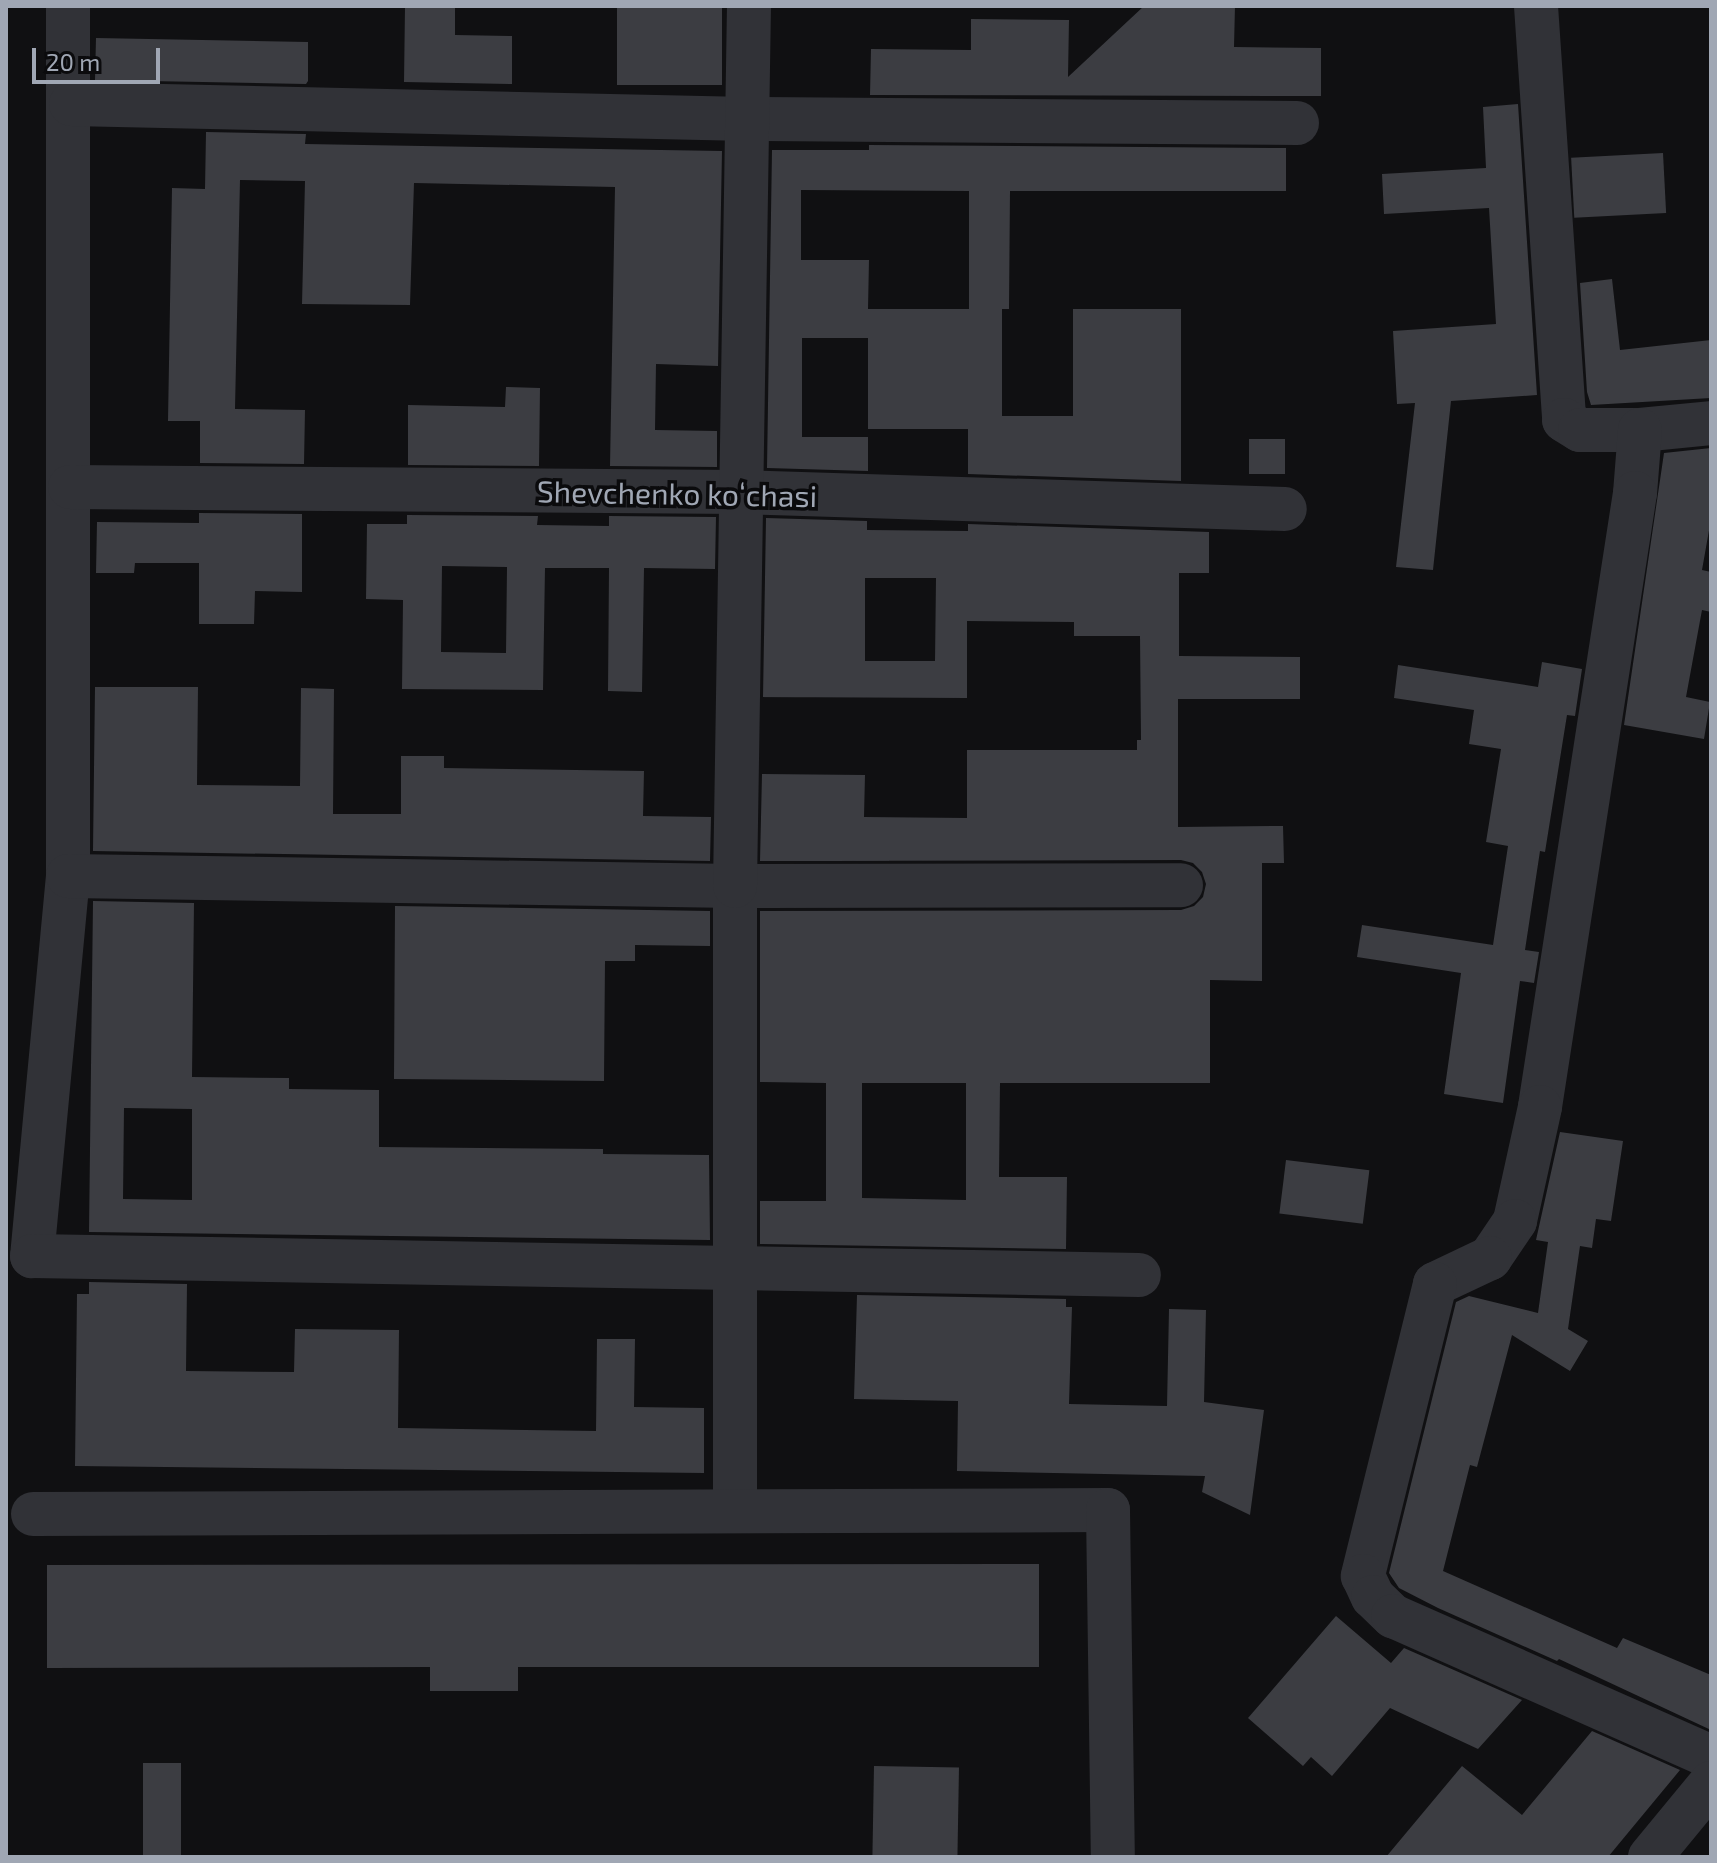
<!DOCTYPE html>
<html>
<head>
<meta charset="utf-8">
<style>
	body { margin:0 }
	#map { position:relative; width:1717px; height:1863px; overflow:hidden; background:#101012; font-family:"Exo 2",sans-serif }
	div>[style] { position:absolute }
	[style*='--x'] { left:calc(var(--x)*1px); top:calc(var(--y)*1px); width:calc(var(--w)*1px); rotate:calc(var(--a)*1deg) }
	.building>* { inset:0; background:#3c3d42; transform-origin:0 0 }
	.minor>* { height:44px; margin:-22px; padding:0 22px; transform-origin:22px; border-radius:22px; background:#313237 }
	span { translate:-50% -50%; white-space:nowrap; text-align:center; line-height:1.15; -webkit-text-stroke:7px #0b0b0d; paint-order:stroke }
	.street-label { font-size:30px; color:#a0a7b4 }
	.frame { position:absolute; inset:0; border:8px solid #a0a7b4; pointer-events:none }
	.scale { position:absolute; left:32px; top:48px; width:128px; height:36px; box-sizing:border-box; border:4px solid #a0a7b4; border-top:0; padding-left:10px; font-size:24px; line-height:28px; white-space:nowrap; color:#a0a7b4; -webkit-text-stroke:6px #0b0b0d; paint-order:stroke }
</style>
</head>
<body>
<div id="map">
	<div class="building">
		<div style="clip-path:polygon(405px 6px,455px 6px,455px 35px,512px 36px,512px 84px,404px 82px)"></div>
		<div style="left:617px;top:6px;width:105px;height:79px"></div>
		<div style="clip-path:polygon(1144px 6px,1235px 6px,1234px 47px,1321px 48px,1321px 96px,870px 95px,871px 49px,971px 50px,971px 19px,1069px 20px,1068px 77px)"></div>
		<div style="clip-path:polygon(96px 38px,308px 42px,308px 81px,306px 84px,95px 80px)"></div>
		<div style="clip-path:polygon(1518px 104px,1537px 395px,1451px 401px,1433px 570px,1396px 567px,1415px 403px,1397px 404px,1393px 331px,1496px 324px,1489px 208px,1384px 214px,1382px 174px,1486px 168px,1483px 107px)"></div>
		<div style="clip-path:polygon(206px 132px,306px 134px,305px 144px,722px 151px,718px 366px,656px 364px,655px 430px,717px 431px,717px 467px,610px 466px,615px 187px,414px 183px,410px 305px,302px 304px,305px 181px,240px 180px,235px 409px,305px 410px,304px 464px,200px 463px,200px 421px,168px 421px,172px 188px,205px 189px)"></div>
		<div style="clip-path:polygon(evenodd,869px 145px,1286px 148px,1286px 191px,1010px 191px,1009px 309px,1002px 309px,1002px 416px,1073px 416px,1073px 309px,1181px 309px,1181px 481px,968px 474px,968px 429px,868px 429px,868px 338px,802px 338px,802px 437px,868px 437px,868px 471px,767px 468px,772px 150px,869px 150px,869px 145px,801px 190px,969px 191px,969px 309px,868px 309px,869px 260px,801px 260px,801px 190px)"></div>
		<div style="left:1663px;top:153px;width:60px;height:92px;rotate:87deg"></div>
		<div style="clip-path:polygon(1612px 279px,1620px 350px,1711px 340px,1711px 398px,1591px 405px,1587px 392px,1580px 283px)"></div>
		<div style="clip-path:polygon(506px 387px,540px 388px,539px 466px,408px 465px,408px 405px,505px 407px)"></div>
		<div style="left:1249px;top:439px;width:36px;height:35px"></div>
		<div style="clip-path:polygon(1711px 448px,1711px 519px,1702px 570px,1711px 572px,1711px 612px,1702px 610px,1686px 697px,1710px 702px,1704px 739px,1624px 725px,1664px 453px)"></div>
		<div style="clip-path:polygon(199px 513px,302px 514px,302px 592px,255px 591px,254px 624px,199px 624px,199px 563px,135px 563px,134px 573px,96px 573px,97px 522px,199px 523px)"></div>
		<div style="clip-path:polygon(evenodd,407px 515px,538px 516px,537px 525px,609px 526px,609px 516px,716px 517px,715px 569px,644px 568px,642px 692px,608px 691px,609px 568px,545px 568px,543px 690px,402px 689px,403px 600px,366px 599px,367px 524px,407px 524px,407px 515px,442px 566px,507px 567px,506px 653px,441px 652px,442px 566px)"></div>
		<div style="clip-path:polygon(evenodd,766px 518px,867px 521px,867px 530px,968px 531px,968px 524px,1209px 532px,1209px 573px,1179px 573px,1179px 656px,1300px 657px,1300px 699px,1178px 699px,1178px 827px,1283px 826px,1284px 863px,1262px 863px,1262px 981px,1210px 980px,1210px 1083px,1000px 1083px,999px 1177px,1067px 1177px,1066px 1249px,760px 1244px,760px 1201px,826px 1201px,826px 1083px,760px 1082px,760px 911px,1181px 910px,1194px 906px,1203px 897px,1206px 884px,1202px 872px,1193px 863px,1181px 860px,760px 861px,762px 774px,865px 775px,864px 817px,967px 818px,967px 750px,1137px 750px,1137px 740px,1141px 740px,1140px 636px,1074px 636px,1074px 622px,967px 621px,967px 698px,763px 697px,766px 518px,865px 578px,936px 578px,935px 661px,865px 661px,865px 578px,766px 518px,862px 1083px,966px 1083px,966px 1200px,862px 1198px,862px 1083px)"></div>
		<div style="clip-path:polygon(1542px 662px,1582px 669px,1575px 716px,1567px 715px,1545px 852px,1540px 851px,1525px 950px,1539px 952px,1534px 983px,1520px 981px,1503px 1103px,1444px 1094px,1461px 973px,1357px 957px,1362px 925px,1493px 945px,1508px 846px,1486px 842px,1501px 749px,1469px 744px,1474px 710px,1394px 698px,1398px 665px,1538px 687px)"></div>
		<div style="clip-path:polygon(95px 687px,198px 687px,197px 785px,300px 786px,301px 688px,334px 689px,333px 814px,401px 814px,401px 756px,444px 756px,444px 768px,644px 771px,643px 816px,711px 817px,710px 861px,93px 851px)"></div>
		<div style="clip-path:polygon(evenodd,93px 901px,194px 903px,192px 1077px,289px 1078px,289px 1089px,379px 1090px,379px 1147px,603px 1149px,603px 1154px,709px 1155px,710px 1240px,89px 1232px,93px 901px,124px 1108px,192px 1109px,192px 1200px,123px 1199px,124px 1108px)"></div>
		<div style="clip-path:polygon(395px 906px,710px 911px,710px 946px,635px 945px,635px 961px,605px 961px,604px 1081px,394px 1079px)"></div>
		<div style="clip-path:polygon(1560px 1132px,1623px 1141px,1611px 1221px,1596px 1219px,1592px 1248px,1580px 1246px,1568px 1329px,1588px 1341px,1570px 1371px,1512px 1335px,1477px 1467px,1470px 1465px,1443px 1571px,1617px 1648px,1623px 1638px,1711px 1675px,1711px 1730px,1559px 1659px,1557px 1661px,1438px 1608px,1399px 1588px,1389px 1573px,1456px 1302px,1469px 1296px,1538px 1313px,1548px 1242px,1536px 1240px)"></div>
		<div style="left:1286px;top:1160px;width:84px;height:54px;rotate:7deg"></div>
		<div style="clip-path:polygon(89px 1282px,187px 1284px,186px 1371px,294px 1372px,295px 1329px,399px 1330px,398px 1428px,596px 1431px,597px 1339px,635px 1339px,634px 1407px,704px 1408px,704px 1473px,75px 1466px,77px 1294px,89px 1294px)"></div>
		<div style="clip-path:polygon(857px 1295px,1066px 1299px,1066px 1307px,1072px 1307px,1069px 1404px,1167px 1406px,1169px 1309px,1206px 1310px,1204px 1402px,1264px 1410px,1250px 1515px,1202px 1492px,1205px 1476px,957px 1471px,958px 1401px,854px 1399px)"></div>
		<div style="clip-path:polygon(1039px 1564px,1039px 1667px,518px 1667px,518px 1691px,430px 1691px,430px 1667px,47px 1668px,47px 1565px)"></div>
		<div style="clip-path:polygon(1336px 1616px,1391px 1663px,1404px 1648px,1522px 1700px,1478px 1749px,1390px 1708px,1332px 1776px,1311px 1757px,1303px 1766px,1248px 1718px)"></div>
		<div style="clip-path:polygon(1592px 1731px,1680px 1770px,1608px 1857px,1386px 1857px,1462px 1766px,1522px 1815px)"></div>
		<div style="left:143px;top:1763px;width:38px;height:94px"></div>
		<div style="left:874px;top:1766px;width:85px;height:91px;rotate:1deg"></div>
	</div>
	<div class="minor">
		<div style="--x:68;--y:6;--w:870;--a:90"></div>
		<div style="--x:68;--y:876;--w:382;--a:95.4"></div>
		<div style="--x:32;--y:1256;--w:1107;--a:0.98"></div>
		<div style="--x:1536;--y:6;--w:415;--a:86.1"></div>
		<div style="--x:1564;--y:420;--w:19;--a:32"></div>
		<div style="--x:1580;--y:430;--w:60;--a:0"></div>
		<div style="--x:1640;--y:430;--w:71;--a:-5.6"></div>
		<div style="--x:71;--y:104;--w:677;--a:1.27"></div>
		<div style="--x:748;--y:119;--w:549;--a:0.42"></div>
		<div style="--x:1640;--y:430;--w:63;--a:94.5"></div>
		<div style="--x:1635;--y:493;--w:621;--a:98.8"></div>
		<div style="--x:1540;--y:1107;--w:117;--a:102.4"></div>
		<div style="--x:1515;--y:1221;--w:45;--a:124"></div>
		<div style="--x:1490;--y:1258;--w:61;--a:154.7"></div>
		<div style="--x:1435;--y:1284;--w:301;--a:103.9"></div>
		<div style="--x:1363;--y:1576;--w:23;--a:65"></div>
		<div style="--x:1373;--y:1597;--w:28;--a:44"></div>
		<div style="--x:1393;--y:1616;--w:348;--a:23.9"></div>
		<div style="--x:70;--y:487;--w:670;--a:0.43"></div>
		<div style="--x:740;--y:492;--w:545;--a:1.79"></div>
		<div style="--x:68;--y:876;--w:667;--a:0.86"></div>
		<div style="--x:735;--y:886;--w:446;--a:-0.1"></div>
		<div style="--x:735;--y:1509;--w:623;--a:-90"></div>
		<div style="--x:735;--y:886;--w:880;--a:-89.09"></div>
		<div style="--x:33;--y:1514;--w:1075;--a:-0.21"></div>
		<div style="--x:1108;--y:1510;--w:347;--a:89.2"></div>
		<div style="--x:1650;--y:1857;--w:96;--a:-50.5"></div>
	</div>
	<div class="street-label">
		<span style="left:677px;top:493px;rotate:1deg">Shevchenko koʻchasi</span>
	</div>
	<div class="frame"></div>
	<div class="scale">20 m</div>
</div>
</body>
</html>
